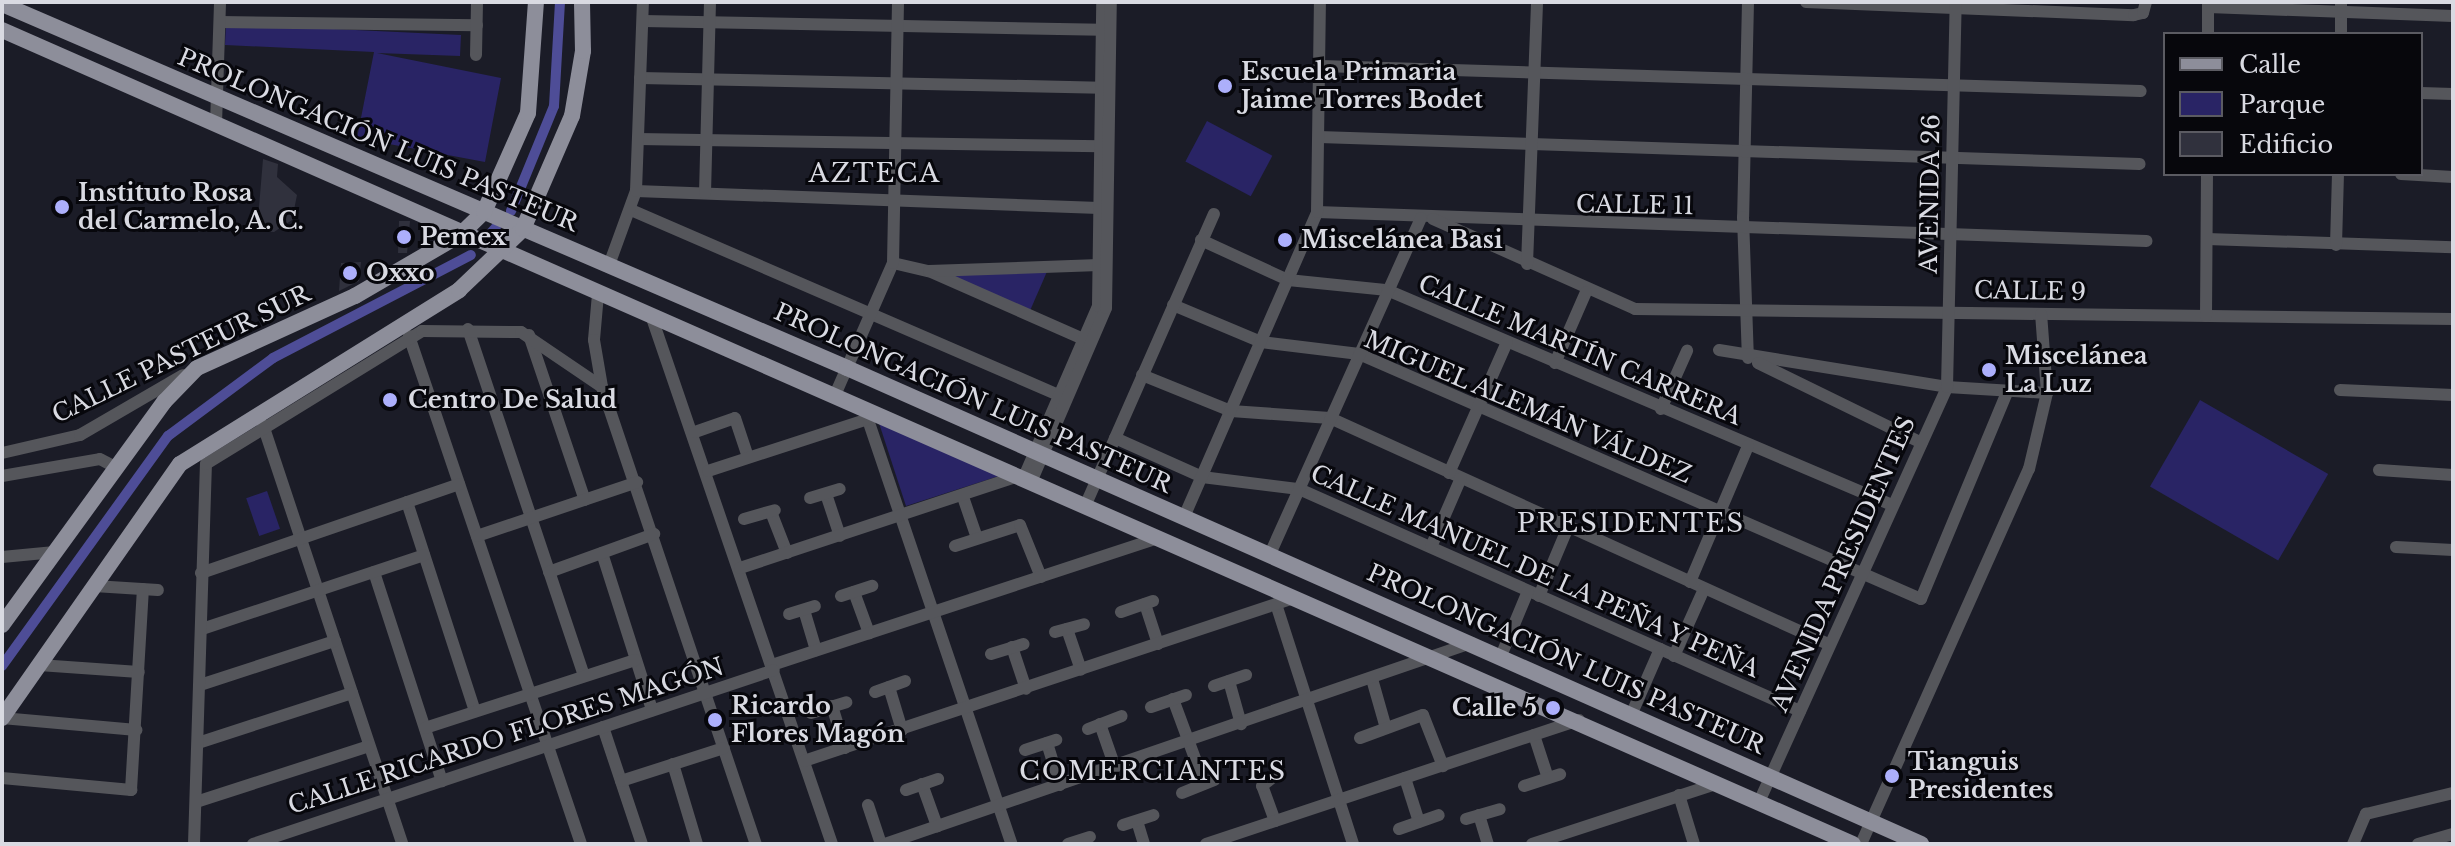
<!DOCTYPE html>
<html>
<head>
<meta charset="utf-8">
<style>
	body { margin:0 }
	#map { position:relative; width:2455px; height:846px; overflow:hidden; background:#1b1c27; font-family:"Libre Baskerville",serif }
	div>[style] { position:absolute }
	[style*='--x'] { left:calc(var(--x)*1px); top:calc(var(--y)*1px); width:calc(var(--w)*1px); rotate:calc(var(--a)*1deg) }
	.green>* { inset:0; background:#292465; transform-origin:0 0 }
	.canal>* { height:10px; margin:-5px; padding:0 5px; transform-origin:5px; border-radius:5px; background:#4e4d97 }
	.building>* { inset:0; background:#30313d }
	.minor>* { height:12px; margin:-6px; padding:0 6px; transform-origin:6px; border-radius:6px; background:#55565b }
	.major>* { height:16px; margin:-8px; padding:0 8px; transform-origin:8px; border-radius:8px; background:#8d8e9a }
	.dots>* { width:22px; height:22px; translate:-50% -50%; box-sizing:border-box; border:4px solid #07070c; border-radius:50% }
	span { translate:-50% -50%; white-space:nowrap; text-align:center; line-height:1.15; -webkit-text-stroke:6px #07070c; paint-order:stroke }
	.poi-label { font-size:24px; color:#d9dae2; font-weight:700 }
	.left { translate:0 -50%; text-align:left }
	.right { translate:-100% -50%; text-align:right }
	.street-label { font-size:24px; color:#d9dae2 }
	.neighbourhood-label { font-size:26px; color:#d9dae2; letter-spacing:2px }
	.frame { position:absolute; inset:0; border:4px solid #d9dae2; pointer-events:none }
	.legend { position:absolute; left:2163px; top:32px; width:260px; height:144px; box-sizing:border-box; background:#07070c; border:2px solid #5b5b62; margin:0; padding:10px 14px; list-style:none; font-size:24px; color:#d9dae2 }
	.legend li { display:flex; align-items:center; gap:16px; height:40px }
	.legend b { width:40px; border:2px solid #5b5b62 }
</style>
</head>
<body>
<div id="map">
	<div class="green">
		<div style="clip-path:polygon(226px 24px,461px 35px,460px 56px,377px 53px,501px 78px,485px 162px,357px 138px,374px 52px,225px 45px)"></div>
		<div style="left:1207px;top:121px;width:74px;height:46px;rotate:28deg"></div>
		<div style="clip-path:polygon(1049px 267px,1029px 313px,938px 270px)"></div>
		<div style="left:2200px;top:400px;width:148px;height:100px;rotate:30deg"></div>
		<div style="clip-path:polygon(878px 420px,1002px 475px,906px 506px)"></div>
		<div style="left:267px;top:491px;width:40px;height:22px;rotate:71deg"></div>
	</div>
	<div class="canal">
		<div style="--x:511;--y:211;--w:113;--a:-67.7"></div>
		<div style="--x:554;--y:106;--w:104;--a:-86.7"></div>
		<div style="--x:490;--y:234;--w:9;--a:-49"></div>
		<div style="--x:2;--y:666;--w:284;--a:-54.2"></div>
		<div style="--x:168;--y:436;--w:131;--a:-36.6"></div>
		<div style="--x:273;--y:358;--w:223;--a:-27.5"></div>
	</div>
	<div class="building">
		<div style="clip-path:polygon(263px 159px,278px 164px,277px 177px,297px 195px,292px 220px,274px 232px,257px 231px)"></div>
		<div style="clip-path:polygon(399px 221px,410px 221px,407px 253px,398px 253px)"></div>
		<div style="clip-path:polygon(361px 262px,359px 281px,339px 291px,341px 263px)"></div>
	</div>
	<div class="minor">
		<div style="--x:1748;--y:2;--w:215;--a:91.3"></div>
		<div style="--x:1743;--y:217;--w:141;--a:88"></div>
		<div style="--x:1806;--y:2;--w:328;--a:2.3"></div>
		<div style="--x:2134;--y:15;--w:9;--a:-13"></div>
		<div style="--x:2143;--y:13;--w:11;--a:-75"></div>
		<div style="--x:2341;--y:2;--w:32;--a:90"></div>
		<div style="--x:2208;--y:7;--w:245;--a:2.1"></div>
		<div style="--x:643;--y:21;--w:458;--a:1.1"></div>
		<div style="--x:220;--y:22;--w:257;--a:0.7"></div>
		<div style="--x:2208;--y:34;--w:32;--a:-90"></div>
		<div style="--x:476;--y:55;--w:53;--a:-88.9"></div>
		<div style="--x:1321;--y:66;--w:820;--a:1.75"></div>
		<div style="--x:640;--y:78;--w:461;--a:1.2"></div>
		<div style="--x:2421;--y:93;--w:32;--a:2"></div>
		<div style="--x:216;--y:124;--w:122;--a:-88.1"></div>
		<div style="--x:1319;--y:137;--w:821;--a:1.88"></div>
		<div style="--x:638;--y:139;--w:462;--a:0.9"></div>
		<div style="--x:2401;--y:174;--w:52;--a:3.3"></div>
		<div style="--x:636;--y:191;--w:463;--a:2.1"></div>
		<div style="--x:705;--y:193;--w:191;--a:-88.5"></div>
		<div style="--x:631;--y:210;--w:465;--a:23.4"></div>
		<div style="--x:1317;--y:212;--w:830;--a:2"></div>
		<div style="--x:1433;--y:219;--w:221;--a:24"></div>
		<div style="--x:1635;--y:309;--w:818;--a:0.7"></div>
		<div style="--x:2207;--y:239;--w:246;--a:1.9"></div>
		<div style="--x:1201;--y:240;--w:96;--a:24.7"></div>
		<div style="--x:1288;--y:280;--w:100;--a:5.8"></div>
		<div style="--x:1387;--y:290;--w:549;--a:23.06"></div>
		<div style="--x:2336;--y:245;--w:71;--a:-88.4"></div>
		<div style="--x:893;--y:263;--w:37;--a:13"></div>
		<div style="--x:929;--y:271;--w:168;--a:23.8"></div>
		<div style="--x:1527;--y:264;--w:262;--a:-87.8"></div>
		<div style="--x:609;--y:265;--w:79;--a:-70"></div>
		<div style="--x:636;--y:191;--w:189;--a:-87.9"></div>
		<div style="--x:929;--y:271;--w:170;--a:-2"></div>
		<div style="--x:598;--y:294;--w:46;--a:95"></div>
		<div style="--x:594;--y:340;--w:48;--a:80.3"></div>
		<div style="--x:602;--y:387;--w:482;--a:71.4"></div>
		<div style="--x:1173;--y:305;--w:95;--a:22.8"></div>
		<div style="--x:1261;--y:342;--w:99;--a:7"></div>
		<div style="--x:1359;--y:354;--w:613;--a:23.55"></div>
		<div style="--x:1921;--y:599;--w:226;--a:-67.4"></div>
		<div style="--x:2206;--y:316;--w:142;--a:-89.6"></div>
		<div style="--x:652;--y:318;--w:556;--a:71.11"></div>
		<div style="--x:468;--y:329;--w:366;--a:71.5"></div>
		<div style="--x:529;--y:335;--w:174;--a:71.3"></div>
		<div style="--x:409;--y:336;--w:536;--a:71.29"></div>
		<div style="--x:1719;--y:350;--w:231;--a:9.2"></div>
		<div style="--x:1947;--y:387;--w:100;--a:3.4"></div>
		<div style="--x:1555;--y:363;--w:77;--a:-66.4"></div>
		<div style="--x:1758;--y:363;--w:182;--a:26"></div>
		<div style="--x:1142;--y:375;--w:96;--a:22"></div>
		<div style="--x:1231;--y:411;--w:99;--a:4"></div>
		<div style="--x:1330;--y:418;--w:547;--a:24.41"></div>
		<div style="--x:2340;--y:390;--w:113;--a:2.5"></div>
		<div style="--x:835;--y:395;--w:144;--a:-66.3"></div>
		<div style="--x:893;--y:263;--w:261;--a:-88.9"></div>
		<div style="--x:864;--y:408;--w:460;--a:71.3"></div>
		<div style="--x:1661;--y:409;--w:64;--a:-65.9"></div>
		<div style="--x:263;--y:425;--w:441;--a:71.6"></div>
		<div style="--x:695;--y:432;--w:42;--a:-19.3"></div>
		<div style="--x:735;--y:418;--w:41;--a:71.6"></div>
		<div style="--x:1115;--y:438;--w:95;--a:24.1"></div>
		<div style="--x:1202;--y:477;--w:98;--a:7.1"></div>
		<div style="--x:1299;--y:489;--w:548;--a:23.9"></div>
		<div style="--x:2;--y:453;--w:80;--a:-13"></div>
		<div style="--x:80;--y:435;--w:119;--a:-30.2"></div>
		<div style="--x:2379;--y:470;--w:74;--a:3.9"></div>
		<div style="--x:708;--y:471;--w:168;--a:-18"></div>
		<div style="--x:1449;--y:473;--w:143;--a:-66.1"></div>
		<div style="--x:2;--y:476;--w:99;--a:-9.8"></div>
		<div style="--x:100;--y:459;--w:19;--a:28"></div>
		<div style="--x:1024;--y:477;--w:186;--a:-66.6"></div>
		<div style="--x:1098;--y:306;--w:304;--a:-89.2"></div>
		<div style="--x:1032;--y:480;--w:187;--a:-66.7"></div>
		<div style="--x:1106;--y:308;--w:306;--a:-89.1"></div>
		<div style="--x:826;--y:494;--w:44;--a:71.6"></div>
		<div style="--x:963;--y:497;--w:43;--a:71.1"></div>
		<div style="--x:810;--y:498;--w:31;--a:-17"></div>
		<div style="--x:407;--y:502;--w:220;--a:72"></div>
		<div style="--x:1086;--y:504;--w:317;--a:-66.2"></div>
		<div style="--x:771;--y:512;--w:44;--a:68.7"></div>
		<div style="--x:1184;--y:517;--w:333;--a:-66.4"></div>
		<div style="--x:1317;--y:212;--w:210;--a:-89.2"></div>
		<div style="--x:744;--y:519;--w:32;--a:-16"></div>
		<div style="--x:477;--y:536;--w:169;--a:-18.6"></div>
		<div style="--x:955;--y:546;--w:68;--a:-17.9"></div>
		<div style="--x:1020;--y:525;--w:56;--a:68"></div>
		<div style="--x:1431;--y:547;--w:75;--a:-66.5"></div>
		<div style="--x:2396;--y:547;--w:57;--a:3"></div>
		<div style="--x:602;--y:553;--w:165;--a:72.3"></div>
		<div style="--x:1270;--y:554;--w:368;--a:-65.8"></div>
		<div style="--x:2;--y:557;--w:53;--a:-5.4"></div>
		<div style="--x:740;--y:568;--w:296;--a:-18.3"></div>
		<div style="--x:374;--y:572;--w:220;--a:72"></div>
		<div style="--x:549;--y:572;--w:112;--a:-19.9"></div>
		<div style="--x:201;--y:573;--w:273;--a:-19"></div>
		<div style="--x:1690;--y:582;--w:148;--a:-66.9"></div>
		<div style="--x:94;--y:586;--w:64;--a:3.6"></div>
		<div style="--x:854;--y:592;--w:44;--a:69.9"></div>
		<div style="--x:841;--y:596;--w:33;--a:-18"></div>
		<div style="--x:1539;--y:596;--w:75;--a:-67.2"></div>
		<div style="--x:1145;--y:604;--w:42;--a:72"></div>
		<div style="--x:1276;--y:604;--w:252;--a:72.2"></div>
		<div style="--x:804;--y:610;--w:42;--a:73.3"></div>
		<div style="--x:1121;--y:612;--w:34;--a:-19"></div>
		<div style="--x:789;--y:614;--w:27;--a:-17"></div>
		<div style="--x:202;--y:629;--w:234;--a:-18.4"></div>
		<div style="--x:1067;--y:629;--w:43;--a:71.1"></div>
		<div style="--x:1055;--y:632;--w:30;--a:-15"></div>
		<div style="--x:1012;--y:647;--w:44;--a:71.6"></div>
		<div style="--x:991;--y:654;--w:34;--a:-17"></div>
		<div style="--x:1501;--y:656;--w:70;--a:-67.4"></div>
		<div style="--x:1674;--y:656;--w:73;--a:-65.9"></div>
		<div style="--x:39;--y:665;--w:100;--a:4"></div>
		<div style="--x:772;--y:665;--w:407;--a:-18.2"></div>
		<div style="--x:1372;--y:679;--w:51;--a:74.1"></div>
		<div style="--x:1229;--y:681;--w:45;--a:74.4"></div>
		<div style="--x:200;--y:685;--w:142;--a:-18.1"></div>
		<div style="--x:1214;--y:686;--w:34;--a:-19"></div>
		<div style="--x:889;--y:687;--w:45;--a:73.2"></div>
		<div style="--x:875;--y:692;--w:32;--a:-20"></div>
		<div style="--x:1173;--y:699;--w:90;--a:69.7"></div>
		<div style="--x:832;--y:706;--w:44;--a:72.8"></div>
		<div style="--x:1151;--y:707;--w:37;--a:-19"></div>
		<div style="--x:811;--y:713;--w:37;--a:-17"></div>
		<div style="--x:1632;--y:713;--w:70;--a:-66.4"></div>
		<div style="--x:2;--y:718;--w:135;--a:5.1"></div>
		<div style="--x:1100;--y:724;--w:46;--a:70.8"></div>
		<div style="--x:603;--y:727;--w:123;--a:71.6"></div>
		<div style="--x:425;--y:728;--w:221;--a:-17.9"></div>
		<div style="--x:1088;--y:729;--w:36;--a:-21"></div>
		<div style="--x:1534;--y:735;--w:45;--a:72"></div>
		<div style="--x:1360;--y:738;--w:67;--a:-20.1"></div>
		<div style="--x:1423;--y:715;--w:55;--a:68.6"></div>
		<div style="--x:198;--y:743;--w:162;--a:-18"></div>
		<div style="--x:1047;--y:743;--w:44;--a:72.8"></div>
		<div style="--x:1025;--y:750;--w:33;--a:-18"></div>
		<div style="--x:804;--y:761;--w:516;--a:-18.4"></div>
		<div style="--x:673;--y:764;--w:84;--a:73.3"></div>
		<div style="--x:2;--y:778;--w:130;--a:5.3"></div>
		<div style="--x:131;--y:790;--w:201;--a:-86.6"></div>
		<div style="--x:1405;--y:778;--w:46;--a:72.3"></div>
		<div style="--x:621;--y:781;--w:108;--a:-17.8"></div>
		<div style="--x:922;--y:784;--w:45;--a:70.3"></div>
		<div style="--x:1524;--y:786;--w:38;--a:-18"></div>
		<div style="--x:906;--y:790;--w:34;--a:-19"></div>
		<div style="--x:1182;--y:793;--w:35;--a:-22"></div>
		<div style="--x:1679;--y:795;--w:51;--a:73"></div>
		<div style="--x:196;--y:802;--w:182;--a:-17.9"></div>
		<div style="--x:1759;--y:802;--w:456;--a:-65.6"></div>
		<div style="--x:1947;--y:387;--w:385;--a:-88.7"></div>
		<div style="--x:868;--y:805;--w:41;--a:71.6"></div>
		<div style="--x:1479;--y:815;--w:30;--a:73"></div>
		<div style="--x:1466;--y:819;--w:35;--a:-16"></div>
		<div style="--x:1137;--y:821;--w:24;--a:73"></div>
		<div style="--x:1275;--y:821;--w:37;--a:-110"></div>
		<div style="--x:1262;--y:786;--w:19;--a:-39"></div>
		<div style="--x:1123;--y:825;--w:32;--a:-18"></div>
		<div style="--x:1399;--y:829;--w:42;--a:-19.3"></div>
		<div style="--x:194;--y:844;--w:380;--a:-88.2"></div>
		<div style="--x:206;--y:464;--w:254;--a:-31.6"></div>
		<div style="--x:422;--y:331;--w:99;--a:0.6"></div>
		<div style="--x:521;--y:332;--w:98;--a:34.2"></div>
		<div style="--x:253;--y:844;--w:549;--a:-18.47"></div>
		<div style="--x:885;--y:844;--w:620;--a:-18.93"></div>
		<div style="--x:1068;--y:844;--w:23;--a:-18"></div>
		<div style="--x:1206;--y:844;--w:393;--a:-18.4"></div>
		<div style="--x:1532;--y:844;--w:194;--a:-18.1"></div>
		<div style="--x:1861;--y:844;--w:411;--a:-65.9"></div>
		<div style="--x:2029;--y:469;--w:78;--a:-76.7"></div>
		<div style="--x:2047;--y:393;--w:79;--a:-94.3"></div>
		<div style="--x:2353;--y:844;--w:33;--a:-67"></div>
		<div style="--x:2366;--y:814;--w:89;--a:-13.6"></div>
		<div style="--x:2418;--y:844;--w:36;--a:-16"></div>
	</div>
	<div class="major">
		<div style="--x:2;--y:4;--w:920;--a:23.3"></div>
		<div style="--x:847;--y:368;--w:1175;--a:23.9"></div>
		<div style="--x:2;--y:30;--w:2022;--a:23.74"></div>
		<div style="--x:2;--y:625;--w:276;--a:-54"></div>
		<div style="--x:164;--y:402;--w:47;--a:-45.9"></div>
		<div style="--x:197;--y:368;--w:174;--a:-24.5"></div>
		<div style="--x:355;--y:296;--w:121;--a:-30.2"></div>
		<div style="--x:460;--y:235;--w:33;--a:-44"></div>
		<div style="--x:484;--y:212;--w:108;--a:-66"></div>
		<div style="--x:528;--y:113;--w:111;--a:-85.9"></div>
		<div style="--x:2;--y:718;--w:310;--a:-55"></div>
		<div style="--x:180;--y:464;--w:329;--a:-31.9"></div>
		<div style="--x:459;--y:290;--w:88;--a:-43.6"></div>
		<div style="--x:523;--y:229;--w:123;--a:-66.6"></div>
		<div style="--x:572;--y:116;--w:66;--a:-80.4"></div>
		<div style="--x:583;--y:51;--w:49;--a:-91.2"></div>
	</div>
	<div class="dots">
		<div style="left:1225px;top:86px;background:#acaffb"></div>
		<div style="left:62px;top:207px;background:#acaffb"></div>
		<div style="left:404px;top:237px;background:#acaffb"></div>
		<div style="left:1285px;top:240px;background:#acaffb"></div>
		<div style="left:350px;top:273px;background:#acaffb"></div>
		<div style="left:1989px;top:370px;background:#acaffb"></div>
		<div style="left:390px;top:400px;background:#acaffb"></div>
		<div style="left:1553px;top:708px;background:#acaffb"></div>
		<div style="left:715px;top:720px;background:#acaffb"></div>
		<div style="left:1892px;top:776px;background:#acaffb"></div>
	</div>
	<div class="poi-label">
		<span class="left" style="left:1241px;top:86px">Escuela Primaria<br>Jaime Torres Bodet</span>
		<span class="left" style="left:78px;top:207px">Instituto Rosa<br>del Carmelo, A. C.</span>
		<span class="left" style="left:420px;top:237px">Pemex</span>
		<span class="left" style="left:1301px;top:240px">Miscelánea Basi</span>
		<span class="left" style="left:366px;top:273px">Oxxo</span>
		<span class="left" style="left:2005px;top:370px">Miscelánea<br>La Luz</span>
		<span class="left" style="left:408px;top:400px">Centro De Salud</span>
		<span class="left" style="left:731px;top:720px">Ricardo<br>Flores Magón</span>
		<span class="right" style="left:1537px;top:708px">Calle 5</span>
		<span class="left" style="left:1908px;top:776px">Tianguis<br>Presidentes</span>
	</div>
	<div class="street-label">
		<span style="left:378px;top:140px;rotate:23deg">PROLONGACIÓN LUIS PASTEUR</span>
		<span style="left:1930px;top:194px;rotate:-89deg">AVENIDA 26</span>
		<span style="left:1635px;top:205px;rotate:1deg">CALLE 11</span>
		<span style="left:2030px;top:291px;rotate:1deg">CALLE 9</span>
		<span style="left:1580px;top:350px;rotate:23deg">CALLE MARTÍN CARRERA</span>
		<span style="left:181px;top:354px;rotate:-26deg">CALLE PASTEUR SUR</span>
		<span style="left:973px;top:398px;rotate:24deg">PROLONGACIÓN LUIS PASTEUR</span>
		<span style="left:1528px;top:407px;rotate:23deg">MIGUEL ALEMÁN VÁLDEZ</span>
		<span style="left:1843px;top:564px;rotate:-66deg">AVENIDA PRESIDENTES</span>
		<span style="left:1535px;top:571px;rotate:24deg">CALLE MANUEL DE LA PEÑA Y PEÑA</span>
		<span style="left:1566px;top:659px;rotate:24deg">PROLONGACIÓN LUIS PASTEUR</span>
		<span style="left:506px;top:736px;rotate:-18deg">CALLE RICARDO FLORES MAGÓN</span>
	</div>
	<div class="neighbourhood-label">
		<span style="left:875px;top:174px">AZTECA</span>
		<span style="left:1631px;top:524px">PRESIDENTES</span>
		<span style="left:1153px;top:772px">COMERCIANTES</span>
	</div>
	<div class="frame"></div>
	<ul class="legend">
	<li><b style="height:10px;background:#8d8e9a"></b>Calle</li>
	<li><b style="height:22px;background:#292465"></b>Parque</li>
	<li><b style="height:22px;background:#30313d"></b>Edificio</li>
	</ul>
</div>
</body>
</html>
